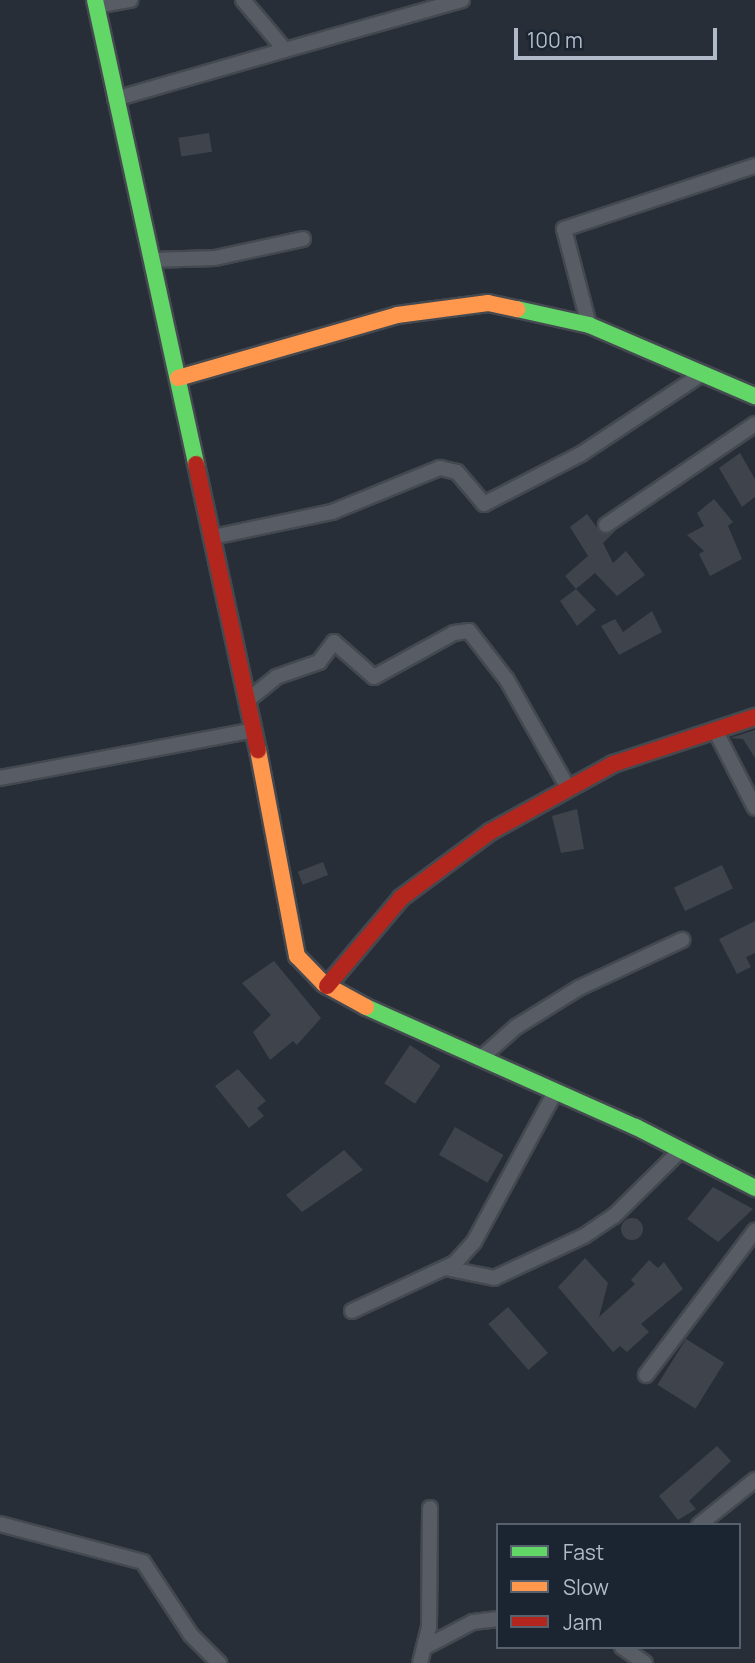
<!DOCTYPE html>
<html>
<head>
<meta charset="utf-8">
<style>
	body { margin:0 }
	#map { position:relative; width:755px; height:1663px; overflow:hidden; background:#272e37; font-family:Manrope,sans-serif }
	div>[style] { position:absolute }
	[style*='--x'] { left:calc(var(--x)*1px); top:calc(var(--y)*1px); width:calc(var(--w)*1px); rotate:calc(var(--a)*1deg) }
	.building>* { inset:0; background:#3f444c; transform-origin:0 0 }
	.round { border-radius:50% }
	.roads { filter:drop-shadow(2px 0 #444950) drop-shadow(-2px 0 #444950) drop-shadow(0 2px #444950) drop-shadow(0 -2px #444950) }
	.street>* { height:14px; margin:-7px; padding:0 7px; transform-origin:7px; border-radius:7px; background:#585c64 }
	.fast>* { height:16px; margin:-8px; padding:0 8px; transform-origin:8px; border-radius:8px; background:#63d668 }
	.slow>* { height:16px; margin:-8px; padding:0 8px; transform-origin:8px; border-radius:8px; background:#ff974d }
	.jam>* { height:16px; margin:-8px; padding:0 8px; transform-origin:8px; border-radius:8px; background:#b3261e }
	span { translate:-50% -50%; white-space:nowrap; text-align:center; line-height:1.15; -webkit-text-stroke:7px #1b2431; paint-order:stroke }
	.legend { position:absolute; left:496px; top:1523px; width:245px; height:126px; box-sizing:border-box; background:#1b2431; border:2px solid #57606d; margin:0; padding:9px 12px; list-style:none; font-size:21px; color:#b1bac8 }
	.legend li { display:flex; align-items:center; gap:14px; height:35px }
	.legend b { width:35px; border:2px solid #57606d }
	.scale { position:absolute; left:514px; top:28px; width:203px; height:32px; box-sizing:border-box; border:4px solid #b1bac8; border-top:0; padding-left:9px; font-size:21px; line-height:24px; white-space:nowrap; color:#b1bac8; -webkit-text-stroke:5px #1b2431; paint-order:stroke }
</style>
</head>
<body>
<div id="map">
	<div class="building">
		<div style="left:209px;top:133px;width:19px;height:31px;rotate:81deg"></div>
		<div style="clip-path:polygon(740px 453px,755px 479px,755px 497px,742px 507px,719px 468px)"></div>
		<div style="clip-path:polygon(714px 499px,733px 522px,728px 526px,742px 559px,710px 576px,699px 554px,704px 551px,687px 535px,704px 526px,697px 513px)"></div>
		<div style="clip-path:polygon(587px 514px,601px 533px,615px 531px,603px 543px,613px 563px,626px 551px,645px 575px,617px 596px,595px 573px,576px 589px,565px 576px,588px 556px,570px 527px)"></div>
		<div style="clip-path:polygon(576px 589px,596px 610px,577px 626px,560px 601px)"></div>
		<div style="clip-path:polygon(652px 611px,662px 632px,619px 655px,601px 626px,615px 619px,623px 632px)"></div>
		<div style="clip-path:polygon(755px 730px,755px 758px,743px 739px,730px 738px)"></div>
		<div style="clip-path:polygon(577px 809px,584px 849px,561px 853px,552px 816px)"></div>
		<div style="left:323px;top:862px;width:14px;height:27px;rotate:69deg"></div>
		<div style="left:722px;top:865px;width:26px;height:53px;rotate:65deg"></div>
		<div style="clip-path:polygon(755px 921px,755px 953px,746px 957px,751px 967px,737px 974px,719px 939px)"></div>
		<div style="clip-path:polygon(274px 961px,321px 1018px,297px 1045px,293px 1041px,270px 1060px,253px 1032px,271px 1015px,242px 983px)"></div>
		<div style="left:410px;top:1045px;width:37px;height:46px;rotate:34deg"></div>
		<div style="clip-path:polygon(238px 1069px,266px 1101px,257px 1108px,264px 1116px,249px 1128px,215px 1086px)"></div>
		<div style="left:455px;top:1127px;width:56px;height:32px;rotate:30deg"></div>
		<div style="clip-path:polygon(344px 1150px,363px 1170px,302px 1212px,286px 1195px)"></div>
		<div style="clip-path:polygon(713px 1187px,753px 1209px,718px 1242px,687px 1219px)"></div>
		<div class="round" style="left:621px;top:1218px;width:22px;height:22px"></div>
		<div style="clip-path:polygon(585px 1258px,608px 1283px,599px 1317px,635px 1284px,631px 1280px,649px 1260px,658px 1268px,664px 1262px,683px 1289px,641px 1324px,649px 1332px,627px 1352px,620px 1346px,613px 1352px,558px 1287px)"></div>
		<div style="left:508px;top:1307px;width:61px;height:26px;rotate:49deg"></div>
		<div style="left:686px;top:1339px;width:45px;height:54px;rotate:32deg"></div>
		<div style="clip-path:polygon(717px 1446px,731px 1461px,689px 1501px,696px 1509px,678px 1520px,659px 1496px)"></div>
	</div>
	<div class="roads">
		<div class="street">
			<div style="--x:243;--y:0;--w:65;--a:50"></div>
			<div style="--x:285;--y:50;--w:184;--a:-15.8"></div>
			<div style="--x:96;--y:6;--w:35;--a:-10"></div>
			<div style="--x:115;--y:99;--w:177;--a:-16.1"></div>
			<div style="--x:152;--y:260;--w:63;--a:-1.8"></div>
			<div style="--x:215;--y:258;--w:90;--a:-12.2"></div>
			<div style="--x:589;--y:325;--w:99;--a:-104.6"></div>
			<div style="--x:564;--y:229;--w:201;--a:-18.3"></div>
			<div style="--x:606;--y:525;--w:180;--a:-34.1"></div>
			<div style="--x:213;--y:537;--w:122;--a:-11.9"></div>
			<div style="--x:332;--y:512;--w:117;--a:-22.2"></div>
			<div style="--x:440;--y:468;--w:17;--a:13"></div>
			<div style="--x:457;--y:472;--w:42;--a:49.8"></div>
			<div style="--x:484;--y:504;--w:109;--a:-27.3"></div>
			<div style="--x:581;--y:454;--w:145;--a:-33.5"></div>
			<div style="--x:248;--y:700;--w:36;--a:-39"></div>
			<div style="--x:276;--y:677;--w:46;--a:-19.2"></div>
			<div style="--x:319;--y:662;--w:25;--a:-53"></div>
			<div style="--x:334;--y:642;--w:53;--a:41.2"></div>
			<div style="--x:374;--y:677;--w:91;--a:-28.8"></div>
			<div style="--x:454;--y:633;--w:15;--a:-8"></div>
			<div style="--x:469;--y:631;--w:62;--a:52.2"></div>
			<div style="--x:507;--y:680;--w:124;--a:60.5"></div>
			<div style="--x:716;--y:732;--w:85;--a:62.8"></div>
			<div style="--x:0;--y:778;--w:258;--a:-10.7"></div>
			<div style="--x:481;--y:1058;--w:47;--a:-41.5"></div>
			<div style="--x:516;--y:1027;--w:74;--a:-31.8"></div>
			<div style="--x:579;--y:988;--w:114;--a:-25"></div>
			<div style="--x:445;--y:1268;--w:50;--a:11.5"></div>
			<div style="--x:494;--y:1278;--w:99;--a:-25"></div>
			<div style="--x:584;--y:1236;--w:36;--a:-34"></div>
			<div style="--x:614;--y:1216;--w:94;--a:-44.6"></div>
			<div style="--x:352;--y:1311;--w:114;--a:-25"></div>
			<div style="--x:455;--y:1263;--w:28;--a:-48"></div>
			<div style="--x:474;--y:1242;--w:170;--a:-61.6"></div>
			<div style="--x:646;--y:1375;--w:181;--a:-52.9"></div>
			<div style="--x:0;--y:1524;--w:148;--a:14.9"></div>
			<div style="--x:143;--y:1562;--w:87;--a:56.7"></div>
			<div style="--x:191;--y:1635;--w:40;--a:45"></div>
			<div style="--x:699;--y:1525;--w:72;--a:-38.8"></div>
			<div style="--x:427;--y:1646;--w:52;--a:-27.6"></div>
			<div style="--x:473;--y:1622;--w:25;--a:-7"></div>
			<div style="--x:622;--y:1647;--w:28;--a:35"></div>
			<div style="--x:420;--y:1663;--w:37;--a:-76"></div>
			<div style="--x:429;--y:1627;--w:119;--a:-89.5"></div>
		</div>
		<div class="fast">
			<div style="--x:95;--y:0;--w:475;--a:77.7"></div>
			<div style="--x:517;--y:309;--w:74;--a:12.5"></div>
			<div style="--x:589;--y:325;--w:181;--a:23.2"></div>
			<div style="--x:366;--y:1007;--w:295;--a:24"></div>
			<div style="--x:636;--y:1127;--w:134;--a:27.1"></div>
		</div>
		<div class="slow">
			<div style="--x:178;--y:378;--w:228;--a:-16"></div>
			<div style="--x:397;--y:315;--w:92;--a:-7.5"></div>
			<div style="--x:488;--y:303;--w:30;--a:12"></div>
			<div style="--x:258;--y:750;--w:210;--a:79.3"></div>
			<div style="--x:297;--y:956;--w:39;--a:46"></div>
			<div style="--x:324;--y:984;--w:48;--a:28.7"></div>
		</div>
		<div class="jam">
			<div style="--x:196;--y:464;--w:293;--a:77.8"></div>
			<div style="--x:327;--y:986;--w:115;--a:-49.9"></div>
			<div style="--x:401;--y:898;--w:111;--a:-36.6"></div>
			<div style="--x:490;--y:832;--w:141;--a:-28.9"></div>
			<div style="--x:613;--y:764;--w:150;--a:-18.3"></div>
		</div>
	</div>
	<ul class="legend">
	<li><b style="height:9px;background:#63d668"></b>Fast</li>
	<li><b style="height:9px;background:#ff974d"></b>Slow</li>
	<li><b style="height:9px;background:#b3261e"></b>Jam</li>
	</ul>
	<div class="scale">100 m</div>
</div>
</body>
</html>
